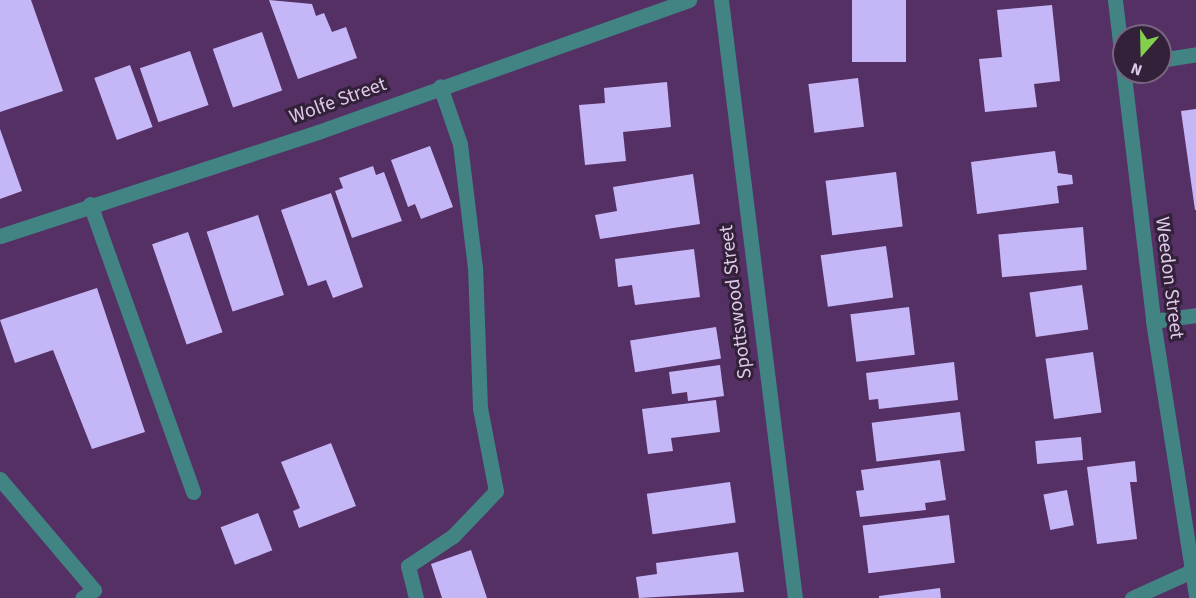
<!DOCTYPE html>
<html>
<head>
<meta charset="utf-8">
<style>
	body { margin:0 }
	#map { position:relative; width:1196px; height:598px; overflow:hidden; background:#553065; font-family:"Source Sans 3",sans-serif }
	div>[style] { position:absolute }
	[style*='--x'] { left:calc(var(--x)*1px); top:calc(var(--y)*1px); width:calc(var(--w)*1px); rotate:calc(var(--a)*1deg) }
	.building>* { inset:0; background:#c5b7f7; transform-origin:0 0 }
	.minor>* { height:15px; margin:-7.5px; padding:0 7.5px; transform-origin:7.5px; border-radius:7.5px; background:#418483 }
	span { translate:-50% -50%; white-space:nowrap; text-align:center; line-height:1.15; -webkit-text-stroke:6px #322139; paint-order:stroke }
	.street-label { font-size:20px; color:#dec9e8 }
	.north { position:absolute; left:1112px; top:24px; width:60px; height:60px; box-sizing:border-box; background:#322139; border:2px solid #77647f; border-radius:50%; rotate:200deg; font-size:16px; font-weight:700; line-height:24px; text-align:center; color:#dec9e8 }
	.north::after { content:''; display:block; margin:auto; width:21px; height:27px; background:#83d04e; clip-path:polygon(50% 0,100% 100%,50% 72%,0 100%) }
</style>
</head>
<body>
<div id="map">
	<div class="building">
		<div style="clip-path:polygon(0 0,31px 0,63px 91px,0 112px)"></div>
		<div style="clip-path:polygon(269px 0,312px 4px,316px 16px,324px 13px,332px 32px,346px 27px,357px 58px,298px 79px)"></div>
		<div style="left:852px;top:0;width:54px;height:62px"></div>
		<div style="clip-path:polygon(1052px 5px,1060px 81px,1034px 84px,1037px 107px,985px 112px,979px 59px,1002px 57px,997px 10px)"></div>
		<div style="left:262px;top:32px;width:62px;height:52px;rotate:71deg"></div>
		<div style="left:190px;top:51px;width:57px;height:53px;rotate:71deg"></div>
		<div style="left:130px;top:65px;width:66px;height:38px;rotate:70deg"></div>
		<div style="left:858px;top:78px;width:49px;height:50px;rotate:83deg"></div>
		<div style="clip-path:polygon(667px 82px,671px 127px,623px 132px,626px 161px,585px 165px,579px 105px,605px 103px,604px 88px)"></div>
		<div style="clip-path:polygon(1196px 109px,1196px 210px,1195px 210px,1181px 111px)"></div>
		<div style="clip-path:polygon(0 129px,22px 191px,0 199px)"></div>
		<div style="clip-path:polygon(430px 146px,453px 207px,421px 219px,415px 204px,408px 207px,391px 160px)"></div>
		<div style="clip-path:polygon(1055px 151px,1058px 173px,1072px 175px,1073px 184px,1057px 186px,1059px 203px,977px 214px,971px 162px)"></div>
		<div style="clip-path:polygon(373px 166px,376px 175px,384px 172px,402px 221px,352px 238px,335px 191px,343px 188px,339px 178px)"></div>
		<div style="left:896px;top:172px;width:55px;height:71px;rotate:83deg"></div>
		<div style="clip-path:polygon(693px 174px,700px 224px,600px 239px,595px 215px,617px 211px,613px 187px)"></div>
		<div style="clip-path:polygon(331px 193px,363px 287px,333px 298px,326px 280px,308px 286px,281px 210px)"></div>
		<div style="left:258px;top:215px;width:84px;height:54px;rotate:72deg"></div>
		<div style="left:1083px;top:227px;width:43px;height:85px;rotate:85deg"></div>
		<div style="left:188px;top:232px;width:106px;height:38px;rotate:71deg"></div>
		<div style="left:886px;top:246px;width:52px;height:66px;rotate:82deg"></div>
		<div style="clip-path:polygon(694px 249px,700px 297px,635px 305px,632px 285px,618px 287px,615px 259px)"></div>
		<div style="left:1082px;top:285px;width:45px;height:53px;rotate:82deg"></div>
		<div style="clip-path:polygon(97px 288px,145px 432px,92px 449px,53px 350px,15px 363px,0 320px)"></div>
		<div style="left:909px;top:307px;width:48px;height:59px;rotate:83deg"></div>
		<div style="left:716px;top:327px;width:32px;height:87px;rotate:81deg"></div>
		<div style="left:1093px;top:352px;width:61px;height:48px;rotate:82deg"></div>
		<div style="clip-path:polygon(954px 362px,958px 400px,879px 409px,878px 399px,869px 400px,866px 373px)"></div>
		<div style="clip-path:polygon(720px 365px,724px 396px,688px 401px,687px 392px,672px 394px,669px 372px)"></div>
		<div style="clip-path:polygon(716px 400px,720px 432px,671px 438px,673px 451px,648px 454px,642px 409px)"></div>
		<div style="left:960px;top:412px;width:39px;height:89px;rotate:83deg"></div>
		<div style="left:1081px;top:437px;width:23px;height:46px;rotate:85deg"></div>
		<div style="clip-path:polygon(331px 443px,356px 506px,299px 528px,293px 511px,300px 508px,281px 462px)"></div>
		<div style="clip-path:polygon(940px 460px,946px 500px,925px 503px,926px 510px,860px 517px,856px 491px,864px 490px,861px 470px)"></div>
		<div style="clip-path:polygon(1135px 461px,1137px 482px,1130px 482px,1137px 539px,1097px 544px,1087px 467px)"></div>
		<div style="left:730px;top:482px;width:41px;height:84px;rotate:82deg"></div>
		<div style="left:1067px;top:490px;width:36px;height:24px;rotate:79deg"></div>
		<div style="left:258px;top:513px;width:40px;height:40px;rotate:69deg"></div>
		<div style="left:949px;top:515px;width:48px;height:87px;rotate:83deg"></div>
		<div style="clip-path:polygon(471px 550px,487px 598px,442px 598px,431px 564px)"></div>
		<div style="clip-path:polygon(738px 552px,744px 592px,639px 598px,636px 577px,657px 574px,656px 563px)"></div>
		<div style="clip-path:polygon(940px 588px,941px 598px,879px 598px,879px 596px)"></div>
	</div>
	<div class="minor">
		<div style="--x:721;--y:0;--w:603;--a:82.95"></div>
		<div style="--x:1115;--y:0;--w:323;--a:83.2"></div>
		<div style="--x:1153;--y:321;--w:279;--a:81.1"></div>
		<div style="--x:1160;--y:60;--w:36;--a:-9"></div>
		<div style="--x:90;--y:204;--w:306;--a:70.3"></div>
		<div style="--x:0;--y:236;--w:335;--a:-18.1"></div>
		<div style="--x:318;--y:132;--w:394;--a:-19.6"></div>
		<div style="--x:1153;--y:321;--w:43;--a:-7.9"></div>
		<div style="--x:0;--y:479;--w:145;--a:49.7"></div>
		<div style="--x:94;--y:590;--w:14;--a:146"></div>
		<div style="--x:416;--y:598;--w:33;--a:-104"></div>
		<div style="--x:408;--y:566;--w:54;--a:-33.7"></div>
		<div style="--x:453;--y:536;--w:62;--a:-46.3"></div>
		<div style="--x:496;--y:491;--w:85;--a:-100.9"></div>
		<div style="--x:480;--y:408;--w:140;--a:-92"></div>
		<div style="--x:475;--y:268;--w:125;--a:-96.9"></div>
		<div style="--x:460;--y:144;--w:61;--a:-109"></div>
		<div style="--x:1132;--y:598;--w:70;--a:-24.4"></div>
	</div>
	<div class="street-label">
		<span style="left:338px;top:101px;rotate:-20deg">Wolfe Street</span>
		<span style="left:1169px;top:278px;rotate:83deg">Weedon Street</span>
		<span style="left:736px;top:302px;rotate:-97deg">Spottswood Street</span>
	</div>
	<div class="north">N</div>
</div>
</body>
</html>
